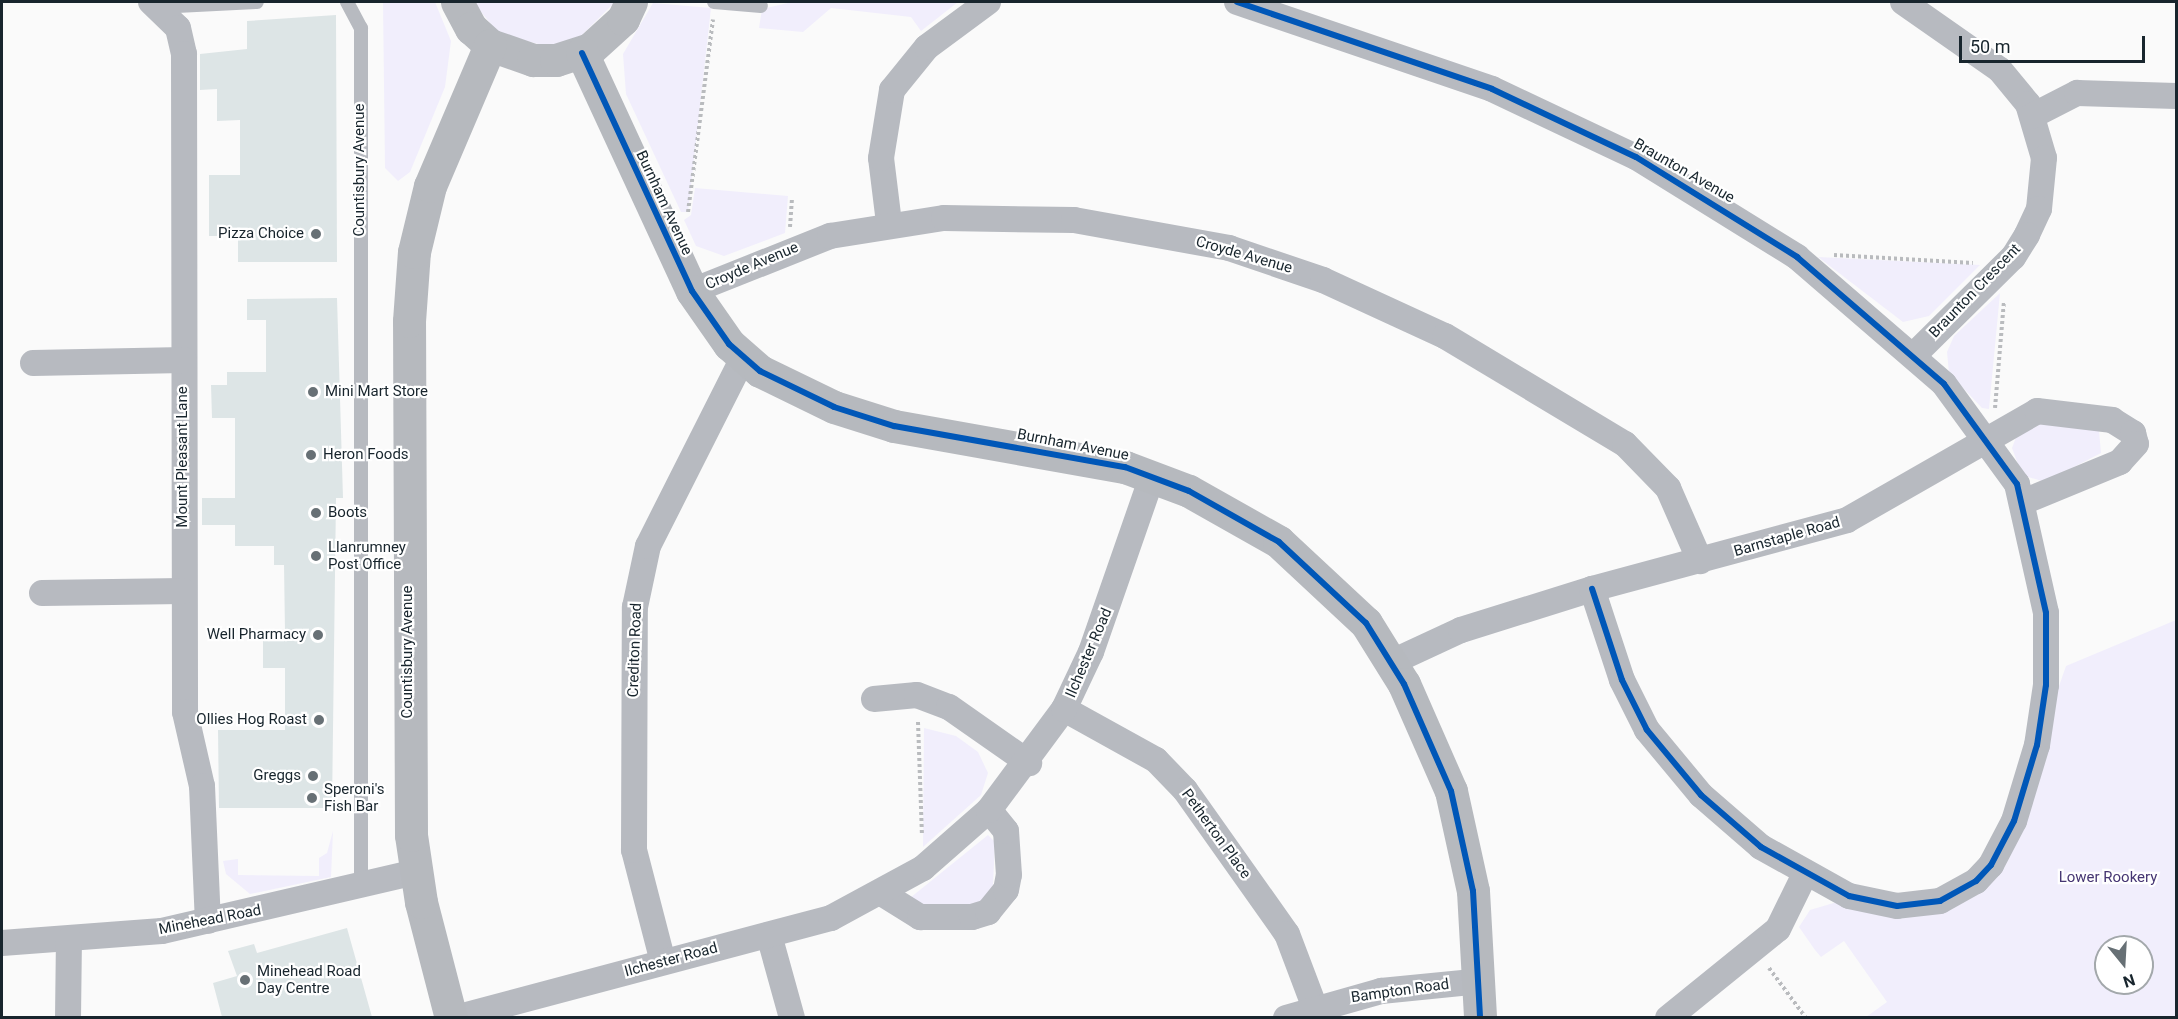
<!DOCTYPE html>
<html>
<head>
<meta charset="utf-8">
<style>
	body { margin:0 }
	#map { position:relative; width:2178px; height:1019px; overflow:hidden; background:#fafafa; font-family:Roboto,sans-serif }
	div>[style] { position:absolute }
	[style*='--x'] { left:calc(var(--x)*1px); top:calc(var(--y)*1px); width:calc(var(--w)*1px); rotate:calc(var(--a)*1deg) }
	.green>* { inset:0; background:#f1eefc }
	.building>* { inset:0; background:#dde5e6 }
	.path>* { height:4px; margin-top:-2px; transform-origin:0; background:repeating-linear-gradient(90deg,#b9bbbe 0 3px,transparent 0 6px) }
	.lane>* { height:14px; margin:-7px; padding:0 7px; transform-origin:7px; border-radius:7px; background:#b7bac0 }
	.street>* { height:26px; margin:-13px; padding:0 13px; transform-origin:13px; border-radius:13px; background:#b7bac0 }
	.secondary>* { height:33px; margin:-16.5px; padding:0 16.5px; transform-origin:16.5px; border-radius:16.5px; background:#b6b9be }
	.cycleway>* { height:6px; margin:-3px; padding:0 3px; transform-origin:3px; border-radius:3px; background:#0057b8 }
	.dots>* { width:16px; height:16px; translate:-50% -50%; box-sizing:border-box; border:3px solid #fff; border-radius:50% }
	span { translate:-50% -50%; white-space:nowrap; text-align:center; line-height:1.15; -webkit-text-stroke:4.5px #fff; paint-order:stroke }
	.street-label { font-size:15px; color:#18252d }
	.poi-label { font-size:15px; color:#18252d }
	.right { translate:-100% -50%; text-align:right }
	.left { translate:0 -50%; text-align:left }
	.park-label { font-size:15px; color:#463673 }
	.frame { position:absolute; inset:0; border:3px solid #18252d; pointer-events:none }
	.north { position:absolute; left:2094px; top:935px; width:60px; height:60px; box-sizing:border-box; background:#fff; border:2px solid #a3a8ab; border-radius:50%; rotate:162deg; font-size:16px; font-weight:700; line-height:24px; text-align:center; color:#18252d }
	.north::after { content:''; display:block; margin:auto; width:21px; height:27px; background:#677075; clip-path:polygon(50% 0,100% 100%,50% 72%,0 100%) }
	.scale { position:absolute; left:1959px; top:36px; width:186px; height:27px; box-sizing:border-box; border:3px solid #18252d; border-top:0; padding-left:8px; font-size:18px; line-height:21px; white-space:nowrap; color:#18252d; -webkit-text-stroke:4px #fff; paint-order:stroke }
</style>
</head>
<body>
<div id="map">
	<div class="green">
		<div style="clip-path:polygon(383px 2px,435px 2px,451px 41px,445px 87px,410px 172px,398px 181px,385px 168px)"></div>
		<div style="clip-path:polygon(473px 2px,615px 2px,576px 41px,550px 47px,499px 34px)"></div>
		<div style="clip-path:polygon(792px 2px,958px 2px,921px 31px,911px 17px,831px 8px,803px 32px,759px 28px,762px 9px)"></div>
		<div style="clip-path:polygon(653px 3px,711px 8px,688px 212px,681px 212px,626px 94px,623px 54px)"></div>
		<div style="clip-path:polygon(695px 188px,788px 196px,785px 233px,724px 256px,696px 246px,684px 220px,691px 215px)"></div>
		<div style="clip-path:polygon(1818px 257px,1980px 265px,1929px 316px,1903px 322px)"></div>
		<div style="clip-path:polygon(2000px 293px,1989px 409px,1982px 408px,1949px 373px,1947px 352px,1954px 336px)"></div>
		<div style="clip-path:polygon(2041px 421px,2091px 427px,2099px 431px,2101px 453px,2045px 482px,2022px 475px,2012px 448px,2018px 432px)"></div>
		<div style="clip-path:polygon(evenodd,2176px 620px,2176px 1017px,1866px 1017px,1887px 1002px,1844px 941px,1821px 957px,1815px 950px,1799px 927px,1810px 910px,1837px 902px,1867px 908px,1993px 876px,2066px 666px,2176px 620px,2106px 947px,2142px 947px,2142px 983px,2106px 983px,2106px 947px)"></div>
		<div style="clip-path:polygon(924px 728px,956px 736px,978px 752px,988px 773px,981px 795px,923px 847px)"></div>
		<div style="clip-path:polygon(333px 831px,331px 877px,250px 894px,226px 874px,223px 861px,238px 859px,238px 875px,319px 876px,319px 858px,327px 853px)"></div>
		<div style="clip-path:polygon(988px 835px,995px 842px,993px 885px,978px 905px,954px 911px,905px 902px)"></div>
	</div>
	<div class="building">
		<div style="clip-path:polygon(336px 15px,337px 262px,238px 262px,238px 236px,209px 236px,209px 175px,240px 175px,240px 120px,217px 121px,217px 89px,200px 90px,200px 54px,247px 49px,247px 21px)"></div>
		<div style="clip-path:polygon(337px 298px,343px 498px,336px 498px,332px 808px,219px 808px,218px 730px,285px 730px,285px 668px,263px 668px,263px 632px,285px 632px,284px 565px,274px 565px,274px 546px,235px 546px,235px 525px,202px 525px,202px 498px,235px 498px,235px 418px,212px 418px,211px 385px,227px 385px,227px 372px,266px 372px,266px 320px,247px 320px,247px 299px)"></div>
		<div style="clip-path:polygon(347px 928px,372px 1017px,222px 1017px,213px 983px,237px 976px,228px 951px,254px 944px,257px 953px)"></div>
	</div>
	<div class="path">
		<div style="--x:688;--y:212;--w:194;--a:-82.6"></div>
		<div style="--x:790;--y:227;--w:29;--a:-86"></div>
		<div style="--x:1834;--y:255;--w:139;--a:3.3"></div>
		<div style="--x:1995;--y:408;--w:107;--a:-85.2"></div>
		<div style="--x:918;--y:722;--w:113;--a:88"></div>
		<div style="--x:1769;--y:968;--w:62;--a:53.5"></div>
	</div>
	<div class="lane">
		<div style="--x:347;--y:2;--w:30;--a:62"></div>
		<div style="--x:361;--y:28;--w:856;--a:90"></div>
		<div style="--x:714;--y:2;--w:47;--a:4.9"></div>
		<div style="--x:157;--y:7;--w:100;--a:-2.9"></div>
	</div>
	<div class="street">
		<div style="--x:151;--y:2;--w:37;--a:44"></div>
		<div style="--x:178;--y:28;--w:27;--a:77"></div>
		<div style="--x:184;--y:54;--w:658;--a:89.91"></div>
		<div style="--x:185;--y:712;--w:76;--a:77.1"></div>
		<div style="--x:202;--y:786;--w:135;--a:87.5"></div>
		<div style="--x:1237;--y:2;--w:269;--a:18.8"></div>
		<div style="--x:1492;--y:89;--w:159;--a:25.3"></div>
		<div style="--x:1636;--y:157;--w:190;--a:31.8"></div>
		<div style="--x:1797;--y:257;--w:194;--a:40.8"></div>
		<div style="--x:1944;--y:384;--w:124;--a:53.9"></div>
		<div style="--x:2017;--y:484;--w:132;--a:77.3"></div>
		<div style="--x:2046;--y:613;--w:72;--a:90"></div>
		<div style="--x:2046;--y:685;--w:61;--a:98.5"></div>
		<div style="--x:2037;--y:745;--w:79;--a:106.8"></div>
		<div style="--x:2014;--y:821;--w:50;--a:117.6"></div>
		<div style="--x:1991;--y:865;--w:22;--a:133"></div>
		<div style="--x:1976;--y:881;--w:41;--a:150.9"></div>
		<div style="--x:1940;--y:901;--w:43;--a:173.4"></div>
		<div style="--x:1897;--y:906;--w:49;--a:-168.2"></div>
		<div style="--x:1849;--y:896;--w:101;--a:-150.9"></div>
		<div style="--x:1761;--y:847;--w:79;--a:-139.1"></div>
		<div style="--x:1701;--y:795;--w:85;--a:-129.7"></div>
		<div style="--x:1647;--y:730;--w:56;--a:-116.6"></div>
		<div style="--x:1622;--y:680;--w:96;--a:-108.2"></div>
		<div style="--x:1903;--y:2;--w:118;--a:35"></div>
		<div style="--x:2000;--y:70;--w:44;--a:50.5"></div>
		<div style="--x:2028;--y:104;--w:56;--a:73.5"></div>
		<div style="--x:2044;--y:158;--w:51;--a:95.6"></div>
		<div style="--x:2039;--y:209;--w:29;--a:115"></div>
		<div style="--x:2027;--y:235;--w:26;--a:122"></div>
		<div style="--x:2013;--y:257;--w:139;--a:135.3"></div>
		<div style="--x:2032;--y:116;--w:51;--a:-27.1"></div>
		<div style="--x:2077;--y:93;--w:99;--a:1.7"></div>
		<div style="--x:889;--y:223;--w:65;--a:-97"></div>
		<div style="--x:881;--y:158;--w:69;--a:-80.8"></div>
		<div style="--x:892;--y:90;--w:55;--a:-50.9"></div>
		<div style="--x:927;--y:47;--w:76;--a:-36.4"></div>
		<div style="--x:692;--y:291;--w:149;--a:-21.7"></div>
		<div style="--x:830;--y:236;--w:115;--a:-9"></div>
		<div style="--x:944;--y:218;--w:130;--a:0.9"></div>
		<div style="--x:1074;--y:220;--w:158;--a:10.2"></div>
		<div style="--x:1229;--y:248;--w:99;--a:18.8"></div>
		<div style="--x:1323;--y:280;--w:134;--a:24.7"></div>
		<div style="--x:1445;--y:336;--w:210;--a:31"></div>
		<div style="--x:1625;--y:444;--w:62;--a:45.7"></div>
		<div style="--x:1668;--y:488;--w:80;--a:66.3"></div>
		<div style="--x:33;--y:363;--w:151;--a:-1.1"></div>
		<div style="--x:42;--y:593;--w:141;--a:-0.8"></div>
		<div style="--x:1392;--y:662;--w:76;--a:-24.9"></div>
		<div style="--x:1461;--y:630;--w:137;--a:-17.4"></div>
		<div style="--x:1592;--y:589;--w:264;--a:-15.1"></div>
		<div style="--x:1847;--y:520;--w:219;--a:-29.8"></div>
		<div style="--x:2037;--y:411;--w:76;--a:6.8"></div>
		<div style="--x:2112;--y:420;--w:25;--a:32"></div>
		<div style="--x:2133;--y:433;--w:11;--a:75"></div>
		<div style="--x:2136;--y:444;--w:24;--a:132"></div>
		<div style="--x:2120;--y:462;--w:105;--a:157.6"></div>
		<div style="--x:874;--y:699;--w:43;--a:-5.3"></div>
		<div style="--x:917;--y:695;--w:34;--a:21"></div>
		<div style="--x:949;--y:707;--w:98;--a:35"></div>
		<div style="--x:1064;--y:709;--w:105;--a:29"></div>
		<div style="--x:1156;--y:760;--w:42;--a:46"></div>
		<div style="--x:1185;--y:790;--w:176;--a:54.7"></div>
		<div style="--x:1287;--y:934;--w:79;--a:69.3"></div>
		<div style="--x:883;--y:894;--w:44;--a:31.9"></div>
		<div style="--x:920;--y:917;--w:52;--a:0"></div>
		<div style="--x:972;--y:917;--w:17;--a:-17"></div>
		<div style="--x:988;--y:912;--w:28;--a:-51"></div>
		<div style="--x:1006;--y:890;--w:15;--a:-79"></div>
		<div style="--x:1009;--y:875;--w:44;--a:-93.9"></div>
		<div style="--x:1006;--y:831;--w:27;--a:-129"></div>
		<div style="--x:769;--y:935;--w:86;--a:74.5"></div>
		<div style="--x:2;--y:943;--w:160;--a:-4.3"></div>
		<div style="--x:162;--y:931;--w:260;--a:-13.1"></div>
		<div style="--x:663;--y:962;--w:116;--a:-104.5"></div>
		<div style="--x:634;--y:850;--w:243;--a:-89.8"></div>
		<div style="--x:635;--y:607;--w:62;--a:-78"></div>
		<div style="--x:648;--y:546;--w:211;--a:-63.2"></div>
		<div style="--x:68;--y:1018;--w:78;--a:-89.3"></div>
		<div style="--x:455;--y:1018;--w:389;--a:-14.9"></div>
		<div style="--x:831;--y:918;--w:105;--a:-28.5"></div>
		<div style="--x:923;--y:868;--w:88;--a:-41.3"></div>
		<div style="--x:989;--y:810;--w:126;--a:-53.4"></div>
		<div style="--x:1064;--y:709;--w:63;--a:-64.7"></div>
		<div style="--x:1091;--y:652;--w:185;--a:-70.8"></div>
		<div style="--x:1286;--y:1018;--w:99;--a:-15.9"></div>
		<div style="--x:1381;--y:991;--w:100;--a:-5.7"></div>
		<div style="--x:1668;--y:1018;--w:141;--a:-39"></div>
		<div style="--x:1778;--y:929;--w:61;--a:-63.9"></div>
	</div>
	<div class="secondary">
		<div style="--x:457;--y:2;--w:30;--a:62"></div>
		<div style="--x:471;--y:28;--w:25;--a:42"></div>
		<div style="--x:490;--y:45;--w:46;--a:19.2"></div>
		<div style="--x:533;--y:60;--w:23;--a:0"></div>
		<div style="--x:556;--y:60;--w:36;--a:-18"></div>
		<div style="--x:590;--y:49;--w:45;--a:-42.3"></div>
		<div style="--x:623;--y:19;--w:19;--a:-65"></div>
		<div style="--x:582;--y:53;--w:262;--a:65.2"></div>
		<div style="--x:692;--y:291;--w:65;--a:55.1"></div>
		<div style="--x:729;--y:344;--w:41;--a:41.1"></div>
		<div style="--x:760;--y:371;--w:82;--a:25.9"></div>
		<div style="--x:834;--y:407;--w:63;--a:17.6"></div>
		<div style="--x:894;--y:426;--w:235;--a:10.1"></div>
		<div style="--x:1125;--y:467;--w:68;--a:20.6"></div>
		<div style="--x:1189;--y:491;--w:103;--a:29.5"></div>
		<div style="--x:1279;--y:542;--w:119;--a:43"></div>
		<div style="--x:1366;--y:623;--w:72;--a:58.1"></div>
		<div style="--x:1404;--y:684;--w:117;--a:66.3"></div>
		<div style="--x:1451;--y:791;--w:102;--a:77.6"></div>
		<div style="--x:1473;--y:891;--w:127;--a:86.8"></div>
		<div style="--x:451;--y:1018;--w:120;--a:-104.5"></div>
		<div style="--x:421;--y:902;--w:68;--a:-98.5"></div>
		<div style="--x:411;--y:835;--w:514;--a:-90.22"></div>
		<div style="--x:409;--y:321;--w:69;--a:-85.9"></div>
		<div style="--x:414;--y:252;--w:68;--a:-76.4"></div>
		<div style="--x:430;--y:186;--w:153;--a:-66.9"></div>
	</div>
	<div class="cycleway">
		<div style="--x:1237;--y:2;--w:269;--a:18.8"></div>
		<div style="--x:1492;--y:89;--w:159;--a:25.3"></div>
		<div style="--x:1636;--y:157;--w:190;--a:31.8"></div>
		<div style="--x:1797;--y:257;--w:194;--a:40.8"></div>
		<div style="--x:1944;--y:384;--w:124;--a:53.9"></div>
		<div style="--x:2017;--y:484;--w:132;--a:77.3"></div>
		<div style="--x:2046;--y:613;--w:72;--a:90"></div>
		<div style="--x:2046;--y:685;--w:61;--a:98.5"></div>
		<div style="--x:2037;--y:745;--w:79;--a:106.8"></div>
		<div style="--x:2014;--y:821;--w:50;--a:117.6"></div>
		<div style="--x:1991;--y:865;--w:22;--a:133"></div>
		<div style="--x:1976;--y:881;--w:41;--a:150.9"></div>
		<div style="--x:1940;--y:901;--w:43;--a:173.4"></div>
		<div style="--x:1897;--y:906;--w:49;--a:-168.2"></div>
		<div style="--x:1849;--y:896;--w:101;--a:-150.9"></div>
		<div style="--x:1761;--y:847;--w:79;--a:-139.1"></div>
		<div style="--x:1701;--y:795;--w:85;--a:-129.7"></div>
		<div style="--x:1647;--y:730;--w:56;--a:-116.6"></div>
		<div style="--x:1622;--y:680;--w:96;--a:-108.2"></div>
		<div style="--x:582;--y:53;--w:262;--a:65.2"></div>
		<div style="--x:692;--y:291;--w:65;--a:55.1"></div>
		<div style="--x:729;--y:344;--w:41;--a:41.1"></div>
		<div style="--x:760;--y:371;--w:82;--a:25.9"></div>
		<div style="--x:834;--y:407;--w:63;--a:17.6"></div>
		<div style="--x:894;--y:426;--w:235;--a:10.1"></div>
		<div style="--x:1125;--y:467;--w:68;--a:20.6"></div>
		<div style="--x:1189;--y:491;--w:103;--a:29.5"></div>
		<div style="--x:1279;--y:542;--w:119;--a:43"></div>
		<div style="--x:1366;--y:623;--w:72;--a:58.1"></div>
		<div style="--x:1404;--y:684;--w:117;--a:66.3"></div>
		<div style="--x:1451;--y:791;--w:102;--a:77.6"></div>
		<div style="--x:1473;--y:891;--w:127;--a:86.8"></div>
	</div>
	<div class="dots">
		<div style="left:316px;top:234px;background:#677075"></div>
		<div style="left:313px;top:392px;background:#677075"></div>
		<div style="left:311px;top:455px;background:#677075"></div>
		<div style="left:316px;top:513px;background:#677075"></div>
		<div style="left:316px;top:556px;background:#677075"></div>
		<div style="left:318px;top:635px;background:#677075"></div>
		<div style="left:319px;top:720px;background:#677075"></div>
		<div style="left:313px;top:776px;background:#677075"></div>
		<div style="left:312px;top:798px;background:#677075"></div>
		<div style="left:245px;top:980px;background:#677075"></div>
	</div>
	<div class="street-label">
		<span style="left:360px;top:170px;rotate:-90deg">Countisbury Avenue</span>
		<span style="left:1684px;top:171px;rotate:30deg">Braunton Avenue</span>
		<span style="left:664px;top:203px;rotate:65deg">Burnham Avenue</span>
		<span style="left:1244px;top:255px;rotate:16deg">Croyde Avenue</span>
		<span style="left:752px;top:266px;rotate:-23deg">Croyde Avenue</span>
		<span style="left:1975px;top:291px;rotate:-46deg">Braunton Crescent</span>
		<span style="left:1073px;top:445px;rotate:11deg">Burnham Avenue</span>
		<span style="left:183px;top:457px;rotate:-90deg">Mount Pleasant Lane</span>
		<span style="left:1787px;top:537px;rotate:-16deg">Barnstaple Road</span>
		<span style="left:635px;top:650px;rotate:-88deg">Crediton Road</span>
		<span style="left:408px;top:652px;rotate:-90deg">Countisbury Avenue</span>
		<span style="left:1089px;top:653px;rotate:-67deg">Ilchester Road</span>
		<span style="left:1216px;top:834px;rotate:54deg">Petherton Place</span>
		<span style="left:210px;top:920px;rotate:-11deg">Minehead Road</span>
		<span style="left:671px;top:960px;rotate:-15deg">Ilchester Road</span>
		<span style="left:1400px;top:991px;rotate:-8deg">Bampton Road</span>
	</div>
	<div class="poi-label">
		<span class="right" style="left:304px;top:234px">Pizza Choice</span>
		<span class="left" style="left:325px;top:392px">Mini Mart Store</span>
		<span class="left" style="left:323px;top:455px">Heron Foods</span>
		<span class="left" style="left:328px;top:513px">Boots</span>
		<span class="left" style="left:328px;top:556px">Llanrumney<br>Post Office</span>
		<span class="right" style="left:306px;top:635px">Well Pharmacy</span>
		<span class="right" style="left:307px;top:720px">Ollies Hog Roast</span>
		<span class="right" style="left:301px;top:776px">Greggs</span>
		<span class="left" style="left:324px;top:798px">Speroni's<br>Fish Bar</span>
		<span class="left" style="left:257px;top:980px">Minehead Road<br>Day Centre</span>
	</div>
	<div class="park-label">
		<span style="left:2108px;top:878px">Lower Rookery</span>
	</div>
	<div class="frame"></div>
	<div class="north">N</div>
	<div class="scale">50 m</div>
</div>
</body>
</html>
